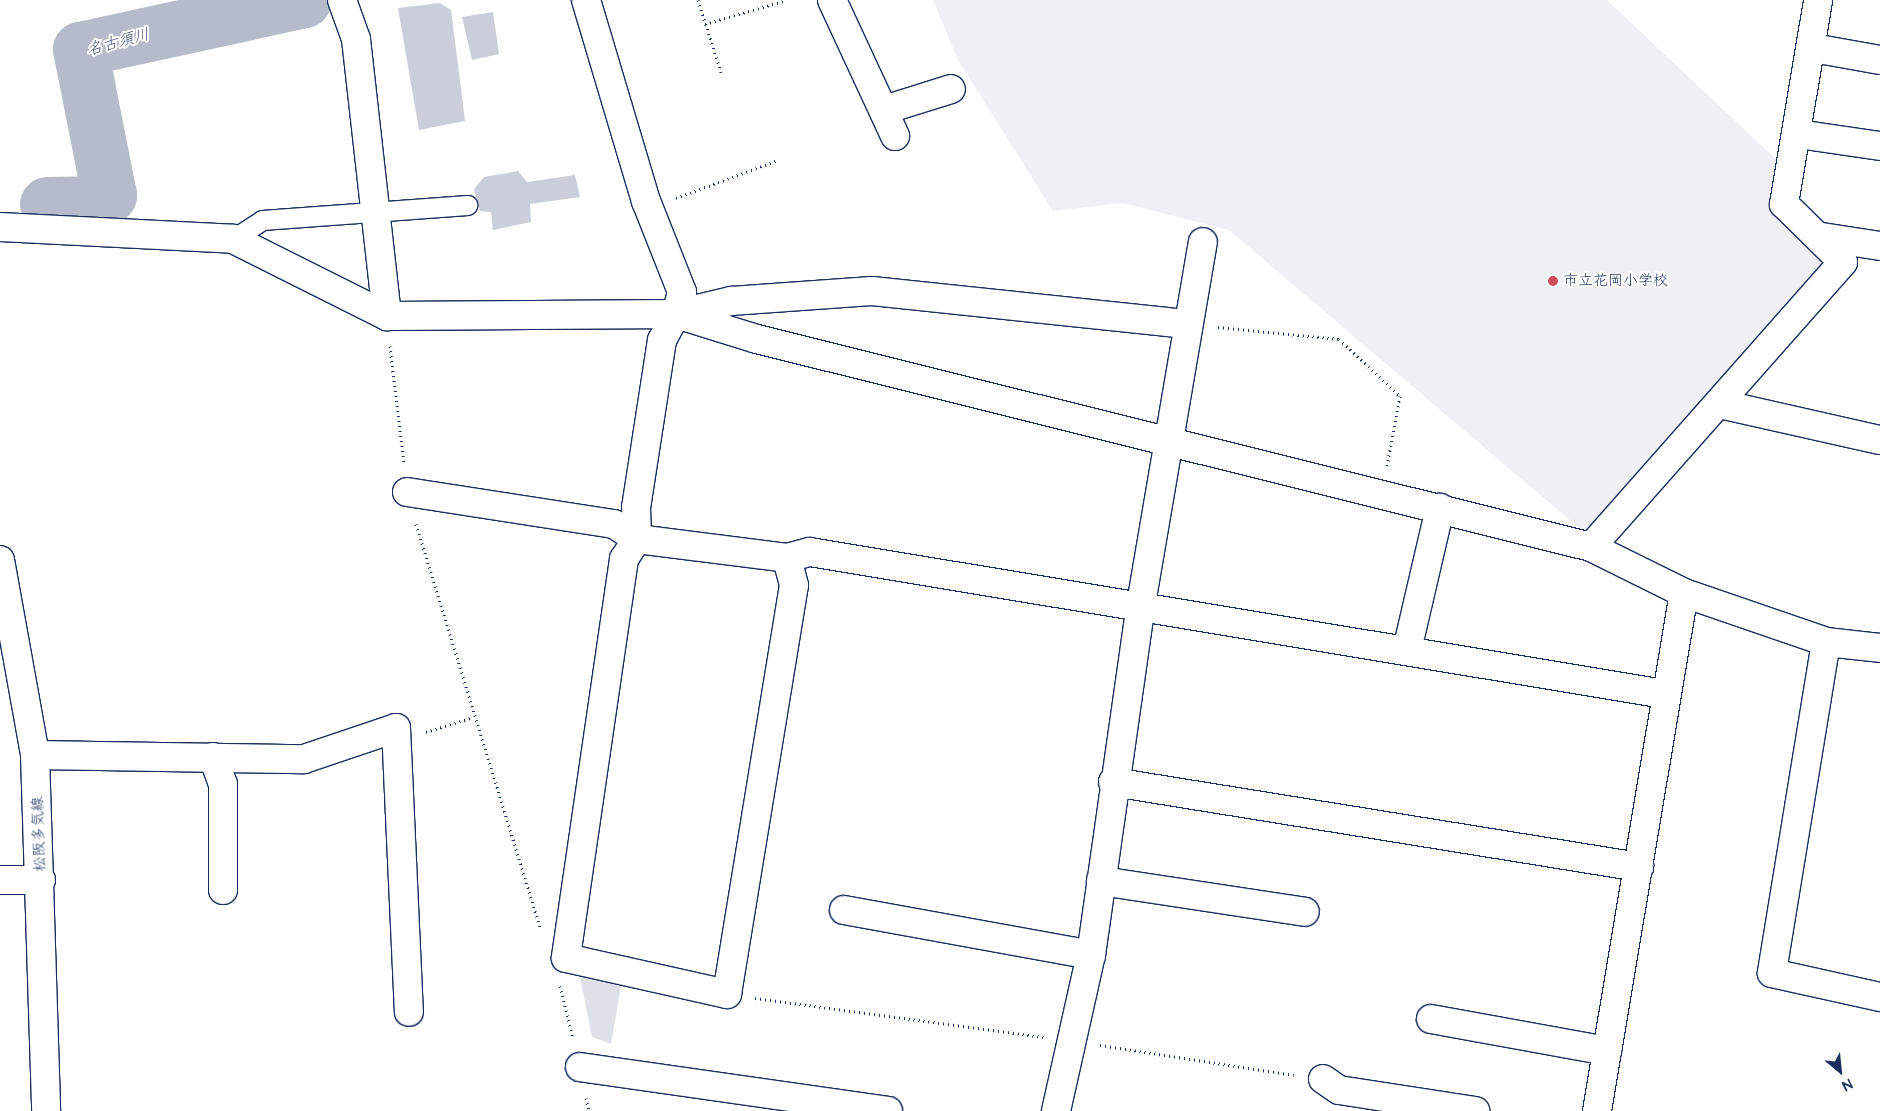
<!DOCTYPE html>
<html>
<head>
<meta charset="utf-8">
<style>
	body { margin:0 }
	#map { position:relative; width:1880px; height:1111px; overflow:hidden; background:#fff; font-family:"Architects Daughter","Klee One",sans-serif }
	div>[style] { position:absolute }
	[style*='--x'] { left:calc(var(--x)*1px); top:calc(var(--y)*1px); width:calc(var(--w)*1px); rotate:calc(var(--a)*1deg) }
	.built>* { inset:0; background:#eff0f4 }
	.green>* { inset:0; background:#dee1e7 }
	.river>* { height:55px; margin:-27.5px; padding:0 27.5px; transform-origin:27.5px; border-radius:27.5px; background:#b5bbca }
	.building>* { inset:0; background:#caceda }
	.path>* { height:3px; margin-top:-1.5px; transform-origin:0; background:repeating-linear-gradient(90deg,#1b2f5e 0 1px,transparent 0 5px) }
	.roads { filter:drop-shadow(1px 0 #1b2f5e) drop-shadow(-1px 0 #1b2f5e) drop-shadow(0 1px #1b2f5e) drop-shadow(0 -1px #1b2f5e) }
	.service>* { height:19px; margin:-9.5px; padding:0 9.5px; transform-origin:9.5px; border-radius:9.5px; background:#fff }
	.minor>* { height:28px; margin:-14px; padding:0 14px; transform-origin:14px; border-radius:14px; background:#fff }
	.secondary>* { height:28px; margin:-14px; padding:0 14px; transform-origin:14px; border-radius:14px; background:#fff }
	.dots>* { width:14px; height:14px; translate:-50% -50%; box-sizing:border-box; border:2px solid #fff; border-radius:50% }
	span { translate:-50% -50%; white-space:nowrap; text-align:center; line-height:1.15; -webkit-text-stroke:4px #fff; paint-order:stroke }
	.poi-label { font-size:15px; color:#1b2f5e }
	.left { translate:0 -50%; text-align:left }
	.street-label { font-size:15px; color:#1b2f5e }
	.water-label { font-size:16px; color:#49597e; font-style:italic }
	.north { position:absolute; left:1815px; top:1046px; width:50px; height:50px; -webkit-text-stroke:4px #fff; paint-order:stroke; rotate:152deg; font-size:14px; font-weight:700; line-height:20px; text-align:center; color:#1b2f5e }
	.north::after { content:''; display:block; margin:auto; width:18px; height:22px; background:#1b2f5e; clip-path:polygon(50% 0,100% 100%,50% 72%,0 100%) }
</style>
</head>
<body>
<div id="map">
	<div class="built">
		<div style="clip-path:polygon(933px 0,1607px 0,1785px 168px,1772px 204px,1832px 262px,1586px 534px,1229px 230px,1122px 203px,1053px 211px,958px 60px)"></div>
	</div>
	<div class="green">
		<div style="clip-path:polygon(580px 977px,621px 986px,611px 1044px,592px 1037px)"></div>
	</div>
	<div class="river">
		<div style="--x:47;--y:204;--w:55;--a:-1"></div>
		<div style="--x:102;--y:203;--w:11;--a:-49"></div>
		<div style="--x:109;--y:195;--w:149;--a:-101.2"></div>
		<div style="--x:80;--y:49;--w:229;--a:-12.3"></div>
	</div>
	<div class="building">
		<div style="clip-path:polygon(440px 3px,451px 10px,465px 121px,419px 130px,398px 8px)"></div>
		<div style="clip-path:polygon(493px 12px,499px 54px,472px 60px,462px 17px)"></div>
		<div style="clip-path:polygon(518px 171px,527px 182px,575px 175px,580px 197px,530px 204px,531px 222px,493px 230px,491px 212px,480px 211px,474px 189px,484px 177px)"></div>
	</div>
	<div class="path">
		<div style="--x:698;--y:0;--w:76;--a:72.3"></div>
		<div style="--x:705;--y:24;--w:85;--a:-16.3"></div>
		<div style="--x:676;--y:198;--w:109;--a:-20.4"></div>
		<div style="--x:1218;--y:327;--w:122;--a:5.7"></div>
		<div style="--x:1339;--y:339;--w:83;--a:43.1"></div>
		<div style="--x:1400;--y:396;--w:71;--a:100.5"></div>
		<div style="--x:390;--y:346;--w:119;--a:83.2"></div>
		<div style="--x:416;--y:524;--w:422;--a:72.9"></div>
		<div style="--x:426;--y:732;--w:49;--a:-17.7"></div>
		<div style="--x:560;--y:986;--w:54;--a:76"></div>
		<div style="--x:755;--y:998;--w:292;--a:7.7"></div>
		<div style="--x:1100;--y:1045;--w:196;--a:8.8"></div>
		<div style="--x:586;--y:1098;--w:13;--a:77"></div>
	</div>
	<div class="roads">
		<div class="service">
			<div style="--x:233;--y:239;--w:35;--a:-33"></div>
			<div style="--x:262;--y:220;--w:206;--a:-4.2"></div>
		</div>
		<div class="minor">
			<div style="--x:342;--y:0;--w:41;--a:70.3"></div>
			<div style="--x:356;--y:39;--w:279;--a:83.6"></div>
			<div style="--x:586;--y:0;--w:210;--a:73.4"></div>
			<div style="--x:646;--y:201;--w:98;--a:68.4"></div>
			<div style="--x:682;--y:292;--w:23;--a:105"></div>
			<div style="--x:676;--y:314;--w:30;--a:118"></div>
			<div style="--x:662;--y:340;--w:169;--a:98.8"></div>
			<div style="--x:636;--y:507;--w:32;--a:88"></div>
			<div style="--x:637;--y:539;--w:151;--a:7.2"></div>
			<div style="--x:787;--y:558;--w:24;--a:-15"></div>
			<div style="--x:810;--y:552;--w:866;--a:9.44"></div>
			<div style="--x:832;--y:0;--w:150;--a:65.1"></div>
			<div style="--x:1813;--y:48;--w:68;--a:10.2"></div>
			<div style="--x:884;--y:110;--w:70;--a:-17.4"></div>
			<div style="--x:1798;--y:134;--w:83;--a:8.3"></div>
			<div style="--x:0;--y:227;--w:233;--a:2.9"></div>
			<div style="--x:233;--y:239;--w:172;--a:26.6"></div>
			<div style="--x:387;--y:316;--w:289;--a:-0.4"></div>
			<div style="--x:676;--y:314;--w:85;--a:17.2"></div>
			<div style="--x:757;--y:339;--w:860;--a:14"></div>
			<div style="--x:1591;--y:547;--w:104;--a:26.3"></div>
			<div style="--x:1684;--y:593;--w:150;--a:19"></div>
			<div style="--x:1826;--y:642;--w:54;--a:6.3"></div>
			<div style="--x:1822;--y:237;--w:59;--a:8.8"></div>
			<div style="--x:676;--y:314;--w:57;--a:-13.3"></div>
			<div style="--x:731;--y:301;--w:141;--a:-4.1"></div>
			<div style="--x:872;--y:291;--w:316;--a:6"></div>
			<div style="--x:1720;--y:404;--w:164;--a:12.7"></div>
			<div style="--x:407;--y:492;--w:209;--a:8.8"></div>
			<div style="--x:614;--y:524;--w:27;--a:33"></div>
			<div style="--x:637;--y:539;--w:24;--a:123"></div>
			<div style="--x:624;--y:559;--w:403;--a:98.3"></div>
			<div style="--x:566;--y:958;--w:165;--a:12.6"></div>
			<div style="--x:727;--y:994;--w:414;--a:-80.7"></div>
			<div style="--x:794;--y:585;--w:28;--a:-105"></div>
			<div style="--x:1591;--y:547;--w:380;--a:-48.5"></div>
			<div style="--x:1843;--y:262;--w:83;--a:-135.5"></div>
			<div style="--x:1784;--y:204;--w:207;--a:-80.5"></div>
			<div style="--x:1826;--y:642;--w:335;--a:99.3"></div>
			<div style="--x:1772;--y:973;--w:111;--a:12.5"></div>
			<div style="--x:1407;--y:650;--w:146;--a:-76.9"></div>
			<div style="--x:35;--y:755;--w:269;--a:0.9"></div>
			<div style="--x:304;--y:759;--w:97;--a:-18.6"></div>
			<div style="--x:396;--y:728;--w:284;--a:87.4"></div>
			<div style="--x:213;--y:757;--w:29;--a:70"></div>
			<div style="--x:223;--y:784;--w:106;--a:90"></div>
			<div style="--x:1113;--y:782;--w:533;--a:9.18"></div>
			<div style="--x:0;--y:880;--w:41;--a:0"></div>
			<div style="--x:1101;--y:881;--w:206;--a:8.6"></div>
			<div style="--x:844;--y:910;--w:251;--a:10.3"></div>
			<div style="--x:1431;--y:1019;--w:179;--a:10.3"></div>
			<div style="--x:580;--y:1067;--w:311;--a:8.1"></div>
			<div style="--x:1323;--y:1079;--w:19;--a:35"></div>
			<div style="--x:1339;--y:1090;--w:138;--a:8.8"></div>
			<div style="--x:1056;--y:1111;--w:160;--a:-77.4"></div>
			<div style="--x:1091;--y:955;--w:355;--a:-81.9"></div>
			<div style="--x:1141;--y:604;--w:367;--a:-80.3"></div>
			<div style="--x:1597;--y:1111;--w:525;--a:-80.47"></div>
		</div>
		<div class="secondary">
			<div style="--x:0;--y:560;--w:198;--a:79.8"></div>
			<div style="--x:35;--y:755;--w:356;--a:88.2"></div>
		</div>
	</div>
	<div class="dots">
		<div style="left:1553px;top:281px;background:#d1495b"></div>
	</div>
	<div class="poi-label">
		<span class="left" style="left:1563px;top:281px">市立花岡小学校</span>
	</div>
	<div class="street-label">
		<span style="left:39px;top:834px;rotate:-92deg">松阪多気線</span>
	</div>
	<div class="water-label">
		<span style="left:118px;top:42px;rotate:-15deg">名古須川</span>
	</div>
	<div class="north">N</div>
</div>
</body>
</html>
